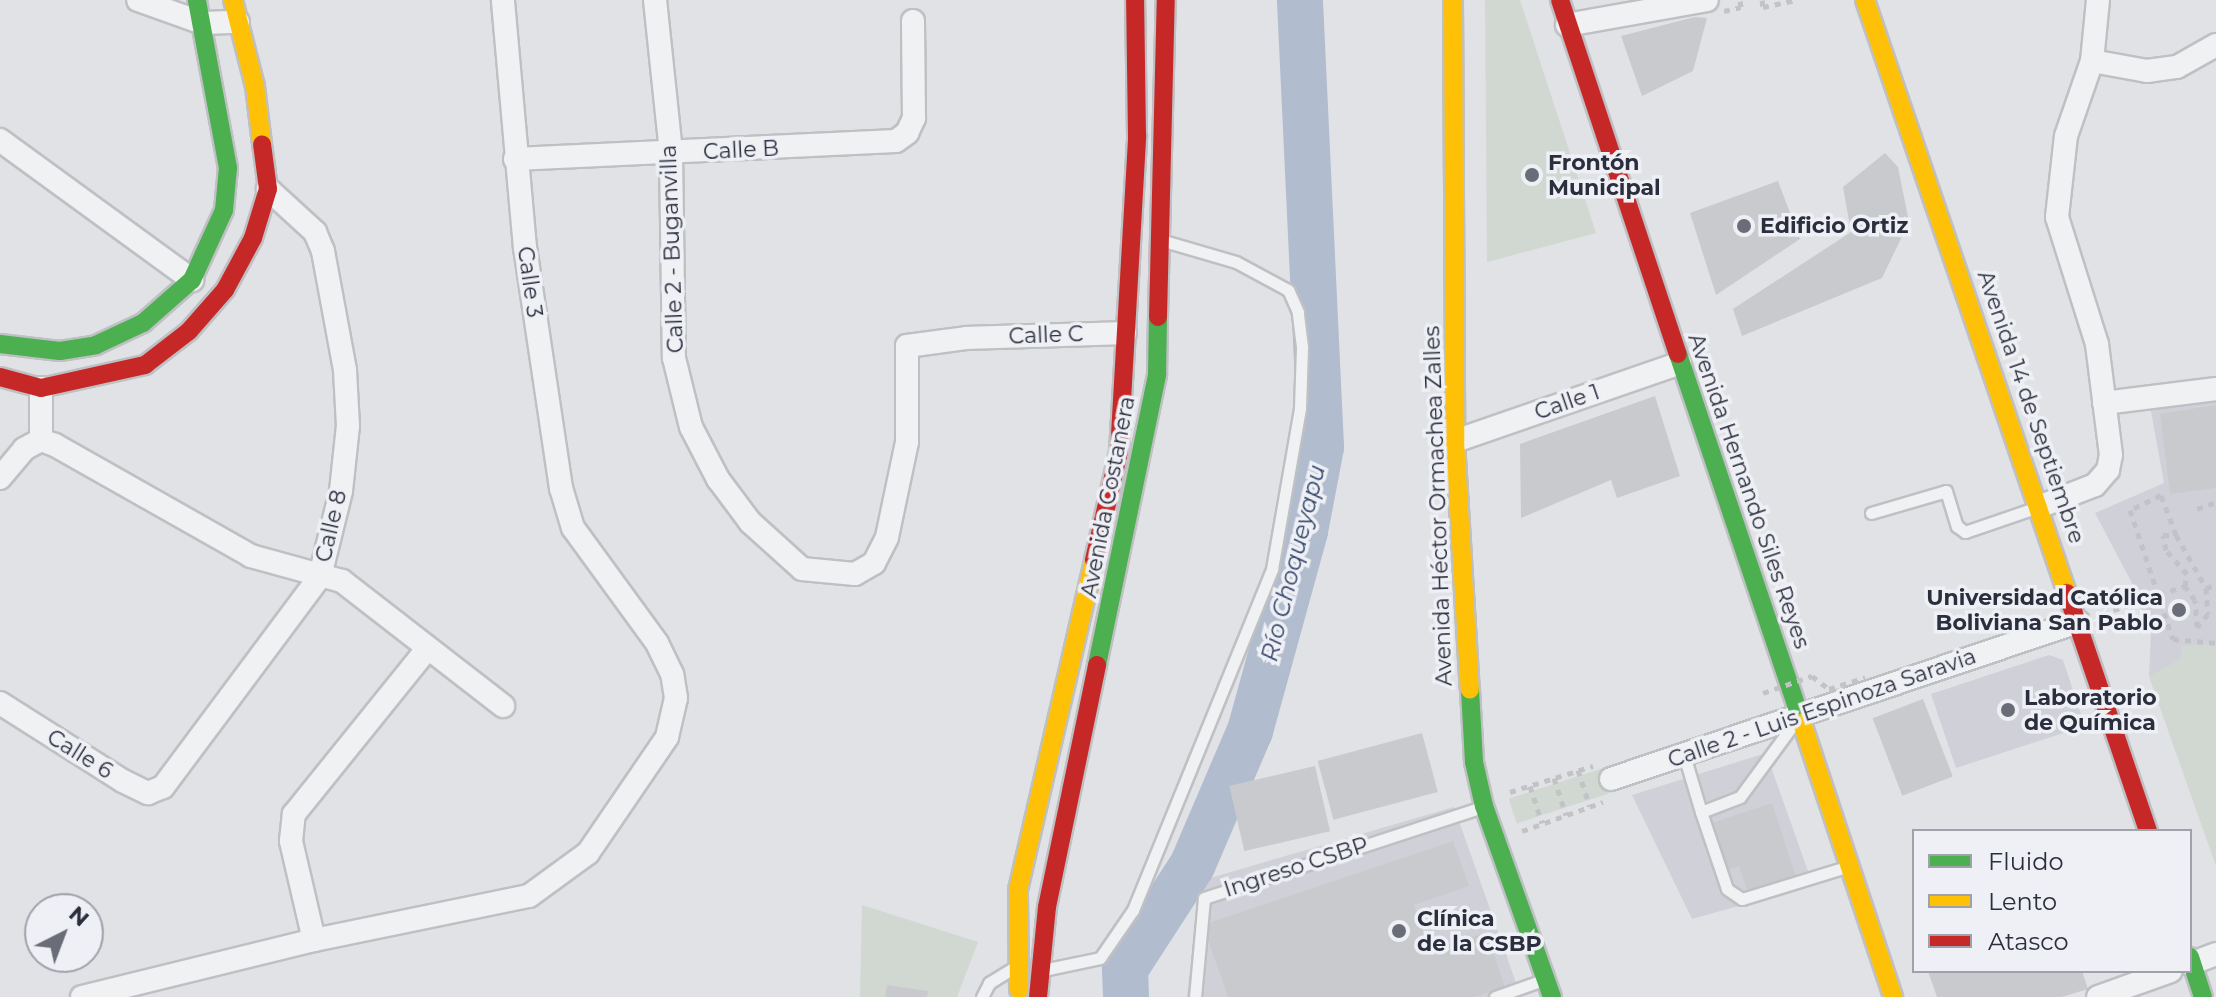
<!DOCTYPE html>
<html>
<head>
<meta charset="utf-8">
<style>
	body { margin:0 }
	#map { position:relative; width:2216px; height:997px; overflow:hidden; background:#e1e2e5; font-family:Montserrat,sans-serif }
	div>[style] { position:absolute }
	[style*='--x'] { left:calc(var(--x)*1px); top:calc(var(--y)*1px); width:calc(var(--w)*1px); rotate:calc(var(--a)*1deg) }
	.built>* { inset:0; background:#d0d1d8 }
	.green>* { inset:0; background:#d0d8d1; transform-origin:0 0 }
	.river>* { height:46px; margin:-23px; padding:0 23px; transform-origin:23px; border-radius:23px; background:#b1bcce }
	.building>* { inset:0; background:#c9cacd; transform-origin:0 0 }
	.path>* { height:5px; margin-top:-2.5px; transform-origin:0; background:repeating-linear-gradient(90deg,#c2c3c7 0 6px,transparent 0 12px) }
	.roads { filter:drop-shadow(2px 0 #bfc0c3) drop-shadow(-2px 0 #bfc0c3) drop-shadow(0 2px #bfc0c3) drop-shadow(0 -2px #bfc0c3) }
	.lane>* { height:11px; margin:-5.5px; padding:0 5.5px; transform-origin:5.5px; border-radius:5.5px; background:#f0f1f3 }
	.street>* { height:22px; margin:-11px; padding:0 11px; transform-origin:11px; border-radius:11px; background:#f0f1f3 }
	.fast>* { height:18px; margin:-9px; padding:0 9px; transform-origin:9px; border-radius:9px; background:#4caf50 }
	.slow>* { height:18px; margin:-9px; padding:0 9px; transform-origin:9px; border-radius:9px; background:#ffc107 }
	.jam>* { height:18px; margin:-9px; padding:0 9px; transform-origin:9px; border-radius:9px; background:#c62828 }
	.path-bridge>* { height:5px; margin-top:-2.5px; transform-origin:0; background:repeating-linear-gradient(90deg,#c2c3c7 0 6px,transparent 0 12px) }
	.dots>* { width:22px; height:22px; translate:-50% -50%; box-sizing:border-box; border:4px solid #eff0f5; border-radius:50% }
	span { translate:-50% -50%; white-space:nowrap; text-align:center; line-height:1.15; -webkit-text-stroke:7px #eff0f5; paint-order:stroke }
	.street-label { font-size:22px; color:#2a2e3d }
	.poi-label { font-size:22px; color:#2a2e3d; font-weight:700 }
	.left { translate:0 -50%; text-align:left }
	.right { translate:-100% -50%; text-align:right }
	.water-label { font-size:24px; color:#37496d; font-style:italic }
	.legend { position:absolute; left:1912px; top:829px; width:280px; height:144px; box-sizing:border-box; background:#eff0f5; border:2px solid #a0a2ab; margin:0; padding:10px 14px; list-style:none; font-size:24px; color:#2a2e3d }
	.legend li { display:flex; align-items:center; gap:16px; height:40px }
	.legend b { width:40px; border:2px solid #a0a2ab }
	.north { position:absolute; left:24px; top:893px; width:80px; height:80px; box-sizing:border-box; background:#eff0f5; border:2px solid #a0a2ab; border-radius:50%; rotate:42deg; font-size:22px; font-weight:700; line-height:32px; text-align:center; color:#2a2e3d }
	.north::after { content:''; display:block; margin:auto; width:28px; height:36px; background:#6a6d78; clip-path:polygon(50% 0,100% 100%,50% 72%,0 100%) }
</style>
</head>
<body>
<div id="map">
	<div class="built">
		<div style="clip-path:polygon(2216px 397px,2216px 865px,2149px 676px,2151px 634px,2133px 585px,2095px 513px,2164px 483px,2150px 406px)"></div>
		<div style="clip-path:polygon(2049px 655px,2063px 660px,2085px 726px,1956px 768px,1931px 694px)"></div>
		<div style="clip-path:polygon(1766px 753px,1813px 885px,1692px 919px,1632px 795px)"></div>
		<div style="clip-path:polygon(1454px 807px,1521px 997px,1187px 997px,1200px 881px)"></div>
	</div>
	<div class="green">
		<div style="clip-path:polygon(1485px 0,1520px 0,1596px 233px,1487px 262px)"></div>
		<div style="clip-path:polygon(2216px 644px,2216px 862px,2215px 863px,2149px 676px,2181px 659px,2181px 646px)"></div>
		<div style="left:1600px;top:769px;width:26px;height:96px;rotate:72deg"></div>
		<div style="clip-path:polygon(862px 905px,978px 942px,957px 997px,860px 997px)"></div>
	</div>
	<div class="river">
		<div style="--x:1126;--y:997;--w:28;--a:-92"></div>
		<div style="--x:1125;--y:969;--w:123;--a:-57"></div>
		<div style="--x:1192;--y:866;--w:147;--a:-66.8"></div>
		<div style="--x:1250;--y:731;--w:207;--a:-74.6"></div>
		<div style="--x:1305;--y:531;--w:86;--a:-79.2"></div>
		<div style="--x:1321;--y:447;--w:447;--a:-92.7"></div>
	</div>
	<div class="building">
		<div style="clip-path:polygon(1695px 17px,1707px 18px,1693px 71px,1642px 96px,1621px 36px)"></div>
		<div style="clip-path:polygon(1885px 153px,1898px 167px,1909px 222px,1882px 278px,1742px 336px,1733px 309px,1851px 232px,1843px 187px)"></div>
		<div style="clip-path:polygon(1778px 181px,1800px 239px,1716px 295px,1690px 213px)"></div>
		<div style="clip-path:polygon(1655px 396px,1680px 476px,1617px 498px,1611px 480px,1521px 518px,1520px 444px)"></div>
		<div style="clip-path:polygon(2216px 405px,2216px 488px,2170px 494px,2160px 414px)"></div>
		<div style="left:1923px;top:699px;width:83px;height:54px;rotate:69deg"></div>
		<div style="left:1422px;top:733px;width:61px;height:108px;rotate:75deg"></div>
		<div style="left:1315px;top:766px;width:67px;height:88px;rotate:77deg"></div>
		<div style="clip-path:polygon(1772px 803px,1796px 877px,1748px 893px,1739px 866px,1728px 870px,1712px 823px)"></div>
		<div style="clip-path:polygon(1453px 841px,1469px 886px,1414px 905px,1430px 951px,1486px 932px,1505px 987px,1475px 997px,1228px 997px,1203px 925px)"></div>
		<div style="clip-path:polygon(1928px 971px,2082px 971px,2088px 989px,2062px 997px,1937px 997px)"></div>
		<div style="clip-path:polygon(887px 985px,928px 991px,927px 997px,885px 997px)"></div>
	</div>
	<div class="path">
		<div style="--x:1762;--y:0;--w:7;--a:82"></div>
		<div style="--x:1763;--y:7;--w:34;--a:-12"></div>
		<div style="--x:1724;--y:11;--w:17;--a:-13"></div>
		<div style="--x:1741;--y:7;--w:7;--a:-98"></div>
		<div style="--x:2197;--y:509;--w:20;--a:-20"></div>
		<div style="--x:2176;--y:535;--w:43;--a:-110.6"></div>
		<div style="--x:2161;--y:495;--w:34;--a:154"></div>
		<div style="--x:2130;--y:510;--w:136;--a:71.6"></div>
		<div style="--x:2173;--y:639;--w:43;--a:5.3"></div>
		<div style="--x:2206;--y:588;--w:10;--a:-17"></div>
		<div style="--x:2102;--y:614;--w:88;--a:-18.6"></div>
		<div style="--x:2185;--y:586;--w:12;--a:-81"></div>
		<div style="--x:2187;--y:574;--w:32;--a:-131"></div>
		<div style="--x:2166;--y:550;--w:15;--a:-101"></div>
		<div style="--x:2163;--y:535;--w:13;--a:0"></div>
		<div style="--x:2176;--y:535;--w:61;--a:60.5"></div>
		<div style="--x:2206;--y:588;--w:26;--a:86"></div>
		<div style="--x:2208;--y:614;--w:17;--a:130"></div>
		<div style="--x:2197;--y:627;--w:27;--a:-94"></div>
		<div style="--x:2195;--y:600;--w:17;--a:-126"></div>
		<div style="--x:1578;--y:770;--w:38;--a:72"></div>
		<div style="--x:1554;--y:778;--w:39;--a:72"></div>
		<div style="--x:1530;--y:786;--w:39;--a:72"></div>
		<div style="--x:1510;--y:792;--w:87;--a:-17.4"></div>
		<div style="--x:1522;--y:831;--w:86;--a:-19.7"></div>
	</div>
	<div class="roads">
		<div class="lane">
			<div style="--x:1871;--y:513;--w:78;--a:-16.3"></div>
			<div style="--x:1946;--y:491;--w:37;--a:73"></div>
			<div style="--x:1957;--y:526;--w:10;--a:37"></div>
			<div style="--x:1965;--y:532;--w:74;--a:-18.9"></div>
			<div style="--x:1795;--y:722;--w:93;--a:126.3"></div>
			<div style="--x:1740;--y:797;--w:42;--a:159"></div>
			<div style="--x:1701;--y:812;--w:81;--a:71.3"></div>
			<div style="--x:1727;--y:889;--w:18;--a:34"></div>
			<div style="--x:1742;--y:899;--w:109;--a:-17.1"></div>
			<div style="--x:1684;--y:755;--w:59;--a:73.4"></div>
			<div style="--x:1043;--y:970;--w:58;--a:-11.9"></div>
			<div style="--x:1100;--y:958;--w:58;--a:-55.5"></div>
			<div style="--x:1133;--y:910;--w:368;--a:-67.8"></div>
			<div style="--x:1272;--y:569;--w:163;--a:-80.1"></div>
			<div style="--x:1300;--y:408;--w:61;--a:-88.1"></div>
			<div style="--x:1302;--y:347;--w:35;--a:-97"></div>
			<div style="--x:1298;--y:312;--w:24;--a:-114"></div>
			<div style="--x:1288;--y:290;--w:59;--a:-151.7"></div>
			<div style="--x:1236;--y:262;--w:75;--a:-163.7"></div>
			<div style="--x:982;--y:997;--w:16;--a:-63"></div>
			<div style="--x:989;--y:983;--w:32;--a:-32"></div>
			<div style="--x:1195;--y:997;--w:99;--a:-84.8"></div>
			<div style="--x:1204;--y:898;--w:293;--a:-18.1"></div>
			<div style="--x:1495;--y:997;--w:51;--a:-19.5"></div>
		</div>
		<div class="street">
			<div style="--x:138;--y:0;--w:69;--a:19.5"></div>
			<div style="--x:203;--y:23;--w:35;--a:-2"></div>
			<div style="--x:655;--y:0;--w:154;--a:84"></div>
			<div style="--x:671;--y:153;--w:205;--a:89.2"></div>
			<div style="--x:674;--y:358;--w:71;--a:76.2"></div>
			<div style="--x:691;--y:427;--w:59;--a:62.6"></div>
			<div style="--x:718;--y:479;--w:54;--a:53.3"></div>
			<div style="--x:750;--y:522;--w:70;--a:42.1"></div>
			<div style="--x:802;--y:569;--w:53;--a:5.4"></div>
			<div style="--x:855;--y:574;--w:22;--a:-30"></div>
			<div style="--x:874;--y:563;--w:29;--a:-63"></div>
			<div style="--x:887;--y:537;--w:97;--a:-78.1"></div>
			<div style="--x:907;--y:442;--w:96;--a:-90"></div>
			<div style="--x:907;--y:346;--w:61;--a:-7.6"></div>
			<div style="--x:967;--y:338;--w:158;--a:-1.8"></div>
			<div style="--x:1567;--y:25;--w:142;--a:-10.1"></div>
			<div style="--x:2092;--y:61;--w:56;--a:10.3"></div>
			<div style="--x:2147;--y:71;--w:30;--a:-8"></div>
			<div style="--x:2177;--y:67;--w:45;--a:-29.4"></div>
			<div style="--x:0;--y:140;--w:238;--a:36.1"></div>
			<div style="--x:515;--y:159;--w:381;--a:-2.7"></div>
			<div style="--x:896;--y:141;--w:14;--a:-36"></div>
			<div style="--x:907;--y:133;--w:17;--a:-65"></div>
			<div style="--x:914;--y:118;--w:97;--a:-90.6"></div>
			<div style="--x:2104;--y:403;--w:113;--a:-7.1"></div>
			<div style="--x:41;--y:440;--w:52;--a:-90"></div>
			<div style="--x:1455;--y:441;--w:238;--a:-19.1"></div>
			<div style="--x:0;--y:478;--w:38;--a:-50"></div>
			<div style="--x:24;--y:449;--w:19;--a:-28"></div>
			<div style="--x:41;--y:440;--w:15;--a:20"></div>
			<div style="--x:55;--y:445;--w:225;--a:29.5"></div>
			<div style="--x:251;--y:556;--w:94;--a:15.4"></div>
			<div style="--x:342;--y:581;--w:204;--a:37.8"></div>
			<div style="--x:2041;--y:506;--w:58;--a:-21.3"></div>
			<div style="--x:2095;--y:485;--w:20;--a:-49"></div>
			<div style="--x:2108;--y:470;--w:15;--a:-79"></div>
			<div style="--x:2111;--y:455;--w:112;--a:-97.2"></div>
			<div style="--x:2097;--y:344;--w:133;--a:-107.5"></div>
			<div style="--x:2057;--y:217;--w:81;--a:-83.7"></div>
			<div style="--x:2066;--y:136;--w:79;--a:-70.9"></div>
			<div style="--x:2092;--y:61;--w:61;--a:-84.4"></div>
			<div style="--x:0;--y:703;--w:146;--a:32.4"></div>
			<div style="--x:123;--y:781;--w:28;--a:26"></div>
			<div style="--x:148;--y:793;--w:16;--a:-22"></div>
			<div style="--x:163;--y:787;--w:263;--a:-53.3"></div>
			<div style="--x:320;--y:576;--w:88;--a:-76.1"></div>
			<div style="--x:341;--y:491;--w:65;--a:-83.9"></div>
			<div style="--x:348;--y:426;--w:56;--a:-93.1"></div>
			<div style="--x:345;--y:370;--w:121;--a:-100.5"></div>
			<div style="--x:323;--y:251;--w:21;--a:-113"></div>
			<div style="--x:315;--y:232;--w:64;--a:-137.5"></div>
			<div style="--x:1611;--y:779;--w:493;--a:-18.6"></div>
			<div style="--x:314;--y:940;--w:102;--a:-103.1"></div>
			<div style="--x:291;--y:841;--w:27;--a:-84"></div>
			<div style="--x:294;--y:814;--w:213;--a:-51.1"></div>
			<div style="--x:2190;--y:964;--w:28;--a:-21"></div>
			<div style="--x:82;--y:997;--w:239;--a:-13.8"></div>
			<div style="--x:314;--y:940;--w:219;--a:-11.6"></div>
			<div style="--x:529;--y:896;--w:73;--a:-36.1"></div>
			<div style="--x:588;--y:853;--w:140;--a:-55.7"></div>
			<div style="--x:667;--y:737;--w:40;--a:-77"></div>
			<div style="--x:676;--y:698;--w:24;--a:-99"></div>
			<div style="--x:672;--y:674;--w:34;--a:-116"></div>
			<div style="--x:657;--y:643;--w:142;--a:-126.1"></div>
			<div style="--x:573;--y:528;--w:42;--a:-106.7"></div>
			<div style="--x:561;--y:488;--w:243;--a:-98.5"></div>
			<div style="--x:525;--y:248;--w:249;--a:-95.1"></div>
			<div style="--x:2098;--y:997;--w:77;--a:-19.6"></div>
		</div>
		<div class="fast">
			<div style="--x:0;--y:344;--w:60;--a:6.7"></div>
			<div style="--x:60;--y:351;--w:36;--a:-9"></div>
			<div style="--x:96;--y:345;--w:52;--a:-25.1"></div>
			<div style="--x:143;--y:323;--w:65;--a:-41.3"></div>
			<div style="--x:192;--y:280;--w:77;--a:-65.4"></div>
			<div style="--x:224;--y:210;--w:42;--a:-84.6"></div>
			<div style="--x:228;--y:168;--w:171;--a:-100.5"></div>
			<div style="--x:1678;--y:354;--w:389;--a:71.4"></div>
			<div style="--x:1097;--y:665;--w:297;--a:-78.3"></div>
			<div style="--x:1157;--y:374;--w:57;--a:-89"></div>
			<div style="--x:1470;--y:690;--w:72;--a:86.8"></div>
			<div style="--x:1474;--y:762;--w:45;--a:77.2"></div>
			<div style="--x:1484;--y:806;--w:203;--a:70.4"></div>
			<div style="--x:2190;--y:957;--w:42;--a:72"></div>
		</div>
		<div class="slow">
			<div style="--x:233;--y:0;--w:89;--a:75.7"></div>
			<div style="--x:255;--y:86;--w:58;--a:83.1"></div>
			<div style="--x:1453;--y:0;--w:441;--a:89.7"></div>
			<div style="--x:1455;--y:441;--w:249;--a:86.6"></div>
			<div style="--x:1865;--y:0;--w:626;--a:71.19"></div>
			<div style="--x:1802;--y:723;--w:289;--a:71.6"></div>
			<div style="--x:1019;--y:990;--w:100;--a:-90.6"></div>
			<div style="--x:1018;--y:890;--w:339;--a:-77"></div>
		</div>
		<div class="jam">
			<div style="--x:1560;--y:0;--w:373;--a:71.6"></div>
			<div style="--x:1158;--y:317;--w:317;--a:-88.6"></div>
			<div style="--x:0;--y:377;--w:42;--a:15"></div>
			<div style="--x:41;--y:388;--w:107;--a:-12.5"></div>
			<div style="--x:145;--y:365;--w:56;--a:-37.7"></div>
			<div style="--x:189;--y:331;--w:55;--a:-48.7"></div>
			<div style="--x:225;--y:290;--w:59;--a:-61.7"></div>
			<div style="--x:253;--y:238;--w:51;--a:-73"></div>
			<div style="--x:268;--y:189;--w:45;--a:-97.6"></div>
			<div style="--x:1094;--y:560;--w:111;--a:-77"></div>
			<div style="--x:1119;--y:452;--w:317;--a:-86.7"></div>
			<div style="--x:1137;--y:136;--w:136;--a:-90.8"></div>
			<div style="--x:2067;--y:593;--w:251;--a:71.2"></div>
			<div style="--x:1038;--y:997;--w:90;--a:-84.3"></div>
			<div style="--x:1047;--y:907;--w:247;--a:-78.3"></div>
		</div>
	</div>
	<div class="path-bridge">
		<div style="--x:1763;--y:693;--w:52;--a:-19.1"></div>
		<div style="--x:1812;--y:676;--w:21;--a:37"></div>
		<div style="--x:1829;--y:689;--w:38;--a:-18"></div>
	</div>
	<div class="dots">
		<div style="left:1532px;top:175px;background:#6a6d78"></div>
		<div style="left:1744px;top:226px;background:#6a6d78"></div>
		<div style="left:2179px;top:610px;background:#6a6d78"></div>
		<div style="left:2008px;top:710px;background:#6a6d78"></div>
		<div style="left:1399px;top:931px;background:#6a6d78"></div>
	</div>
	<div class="street-label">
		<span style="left:741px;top:150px;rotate:-3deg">Calle B</span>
		<span style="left:672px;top:249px;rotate:-92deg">Calle 2 - Buganvilla</span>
		<span style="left:530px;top:282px;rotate:82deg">Calle 3</span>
		<span style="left:1046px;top:335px;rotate:-2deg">Calle C</span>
		<span style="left:1567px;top:402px;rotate:-19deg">Calle 1</span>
		<span style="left:2031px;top:407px;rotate:71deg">Avenida 14 de Septiembre</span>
		<span style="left:1749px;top:491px;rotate:71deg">Avenida Hernando Siles Reyes</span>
		<span style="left:1108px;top:497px;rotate:-79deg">Avenida Costanera</span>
		<span style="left:1438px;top:506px;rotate:-92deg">Avenida Héctor Ormachea Zalles</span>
		<span style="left:331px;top:526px;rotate:-77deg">Calle 8</span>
		<span style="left:1822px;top:708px;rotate:-19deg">Calle 2 - Luis Espinoza Saravia</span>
		<span style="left:80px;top:754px;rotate:32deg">Calle 6</span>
		<span style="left:1296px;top:867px;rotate:-18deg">Ingreso CSBP</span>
	</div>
	<div class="poi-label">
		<span class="left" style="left:1548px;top:175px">Frontón<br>Municipal</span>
		<span class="left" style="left:1760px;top:226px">Edificio Ortiz</span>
		<span class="right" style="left:2163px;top:610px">Universidad Católica<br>Boliviana San Pablo</span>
		<span class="left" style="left:2024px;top:710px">Laboratorio<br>de Química</span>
		<span class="left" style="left:1417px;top:931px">Clínica<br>de la CSBP</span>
	</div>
	<div class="water-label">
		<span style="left:1293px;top:563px;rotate:-76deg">Río Choqueyapu</span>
	</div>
	<ul class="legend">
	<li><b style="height:10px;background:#4caf50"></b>Fluido</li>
	<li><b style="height:10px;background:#ffc107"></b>Lento</li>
	<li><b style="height:10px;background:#c62828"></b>Atasco</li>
	</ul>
	<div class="north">N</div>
</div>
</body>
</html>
